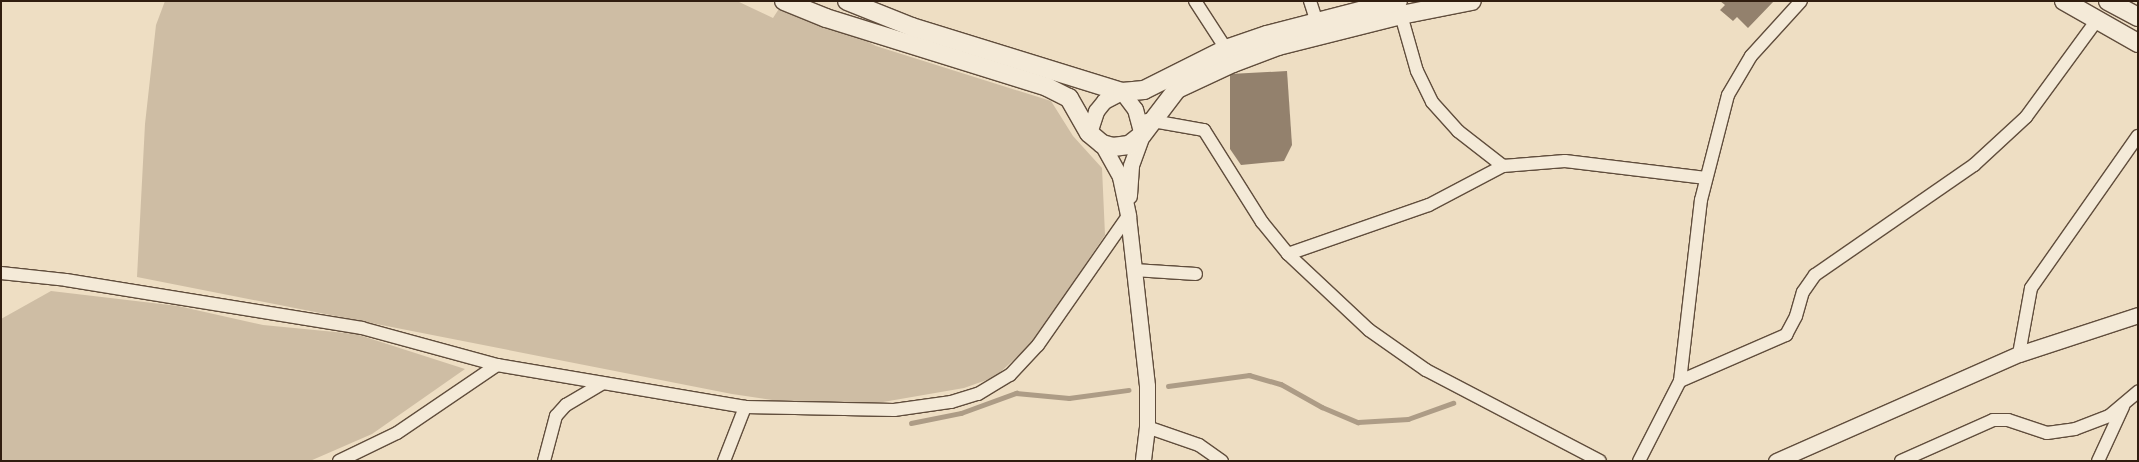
<!DOCTYPE html>
<html>
<head>
<meta charset="utf-8">
<style>
	body { margin:0 }
	#map { position:relative; width:2139px; height:462px; overflow:hidden; background:#eedec3; font-family:"IM FELL Great Primer",serif }
	div>[style] { position:absolute }
	[style*='--x'] { left:calc(var(--x)*1px); top:calc(var(--y)*1px); width:calc(var(--w)*1px); rotate:calc(var(--a)*1deg) }
	.green>* { inset:0; background:#cebda4 }
	.stream>* { height:4.5px; margin:-2.25px; padding:0 2.25px; transform-origin:2.25px; border-radius:2.25px; background:#ad9c86 }
	.building>* { inset:0; background:#93816d }
	.roads { filter:drop-shadow(1px 0 #604d3c) drop-shadow(-1px 0 #604d3c) drop-shadow(0 1px #604d3c) drop-shadow(0 -1px #604d3c) }
	.minor>* { height:12px; margin:-6px; padding:0 6px; transform-origin:6px; border-radius:6px; background:#f4ead8 }
	.tertiary>* { height:15px; margin:-7.5px; padding:0 7.5px; transform-origin:7.5px; border-radius:7.5px; background:#f4ead8 }
	.secondary>* { height:18px; margin:-9px; padding:0 9px; transform-origin:9px; border-radius:9px; background:#f4ead8 }
	span { translate:-50% -50%; white-space:nowrap; text-align:center; line-height:1.15; -webkit-text-stroke:4px #f4ead8; paint-order:stroke }
	.frame { position:absolute; inset:0; border:2px solid #301d0f; pointer-events:none }
</style>
</head>
<body>
<div id="map">
	<div class="green">
		<div style="clip-path:polygon(165px 1px,737px 1px,773px 18px,784px 1px,789px 1px,876px 46px,1051px 101px,1073px 136px,1102px 168px,1105px 235px,1035px 340px,995px 377px,964px 388px,883px 402px,793px 403px,732px 394px,137px 277px,145px 124px,156px 25px)"></div>
		<div style="clip-path:polygon(51px 291px,178px 306px,263px 325px,356px 334px,465px 369px,372px 434px,310px 461px,1px 461px,1px 319px)"></div>
	</div>
	<div class="stream">
		<div style="--x:1168;--y:386;--w:82;--a:-7.7"></div>
		<div style="--x:1249;--y:375;--w:33;--a:16"></div>
		<div style="--x:1281;--y:384;--w:47;--a:29.3"></div>
		<div style="--x:1322;--y:407;--w:39;--a:23"></div>
		<div style="--x:1358;--y:422;--w:50;--a:-3.4"></div>
		<div style="--x:1408;--y:419;--w:48;--a:-19.6"></div>
		<div style="--x:911;--y:423;--w:51;--a:-11.3"></div>
		<div style="--x:961;--y:413;--w:59;--a:-20"></div>
		<div style="--x:1016;--y:393;--w:53;--a:5.4"></div>
		<div style="--x:1069;--y:398;--w:60;--a:-7.7"></div>
	</div>
	<div class="building">
		<div style="clip-path:polygon(1720px 1px,1774px 1px,1748px 28px,1737px 17px,1733px 21px,1720px 10px,1725px 5px)"></div>
		<div style="clip-path:polygon(1287px 71px,1292px 145px,1284px 161px,1241px 165px,1230px 149px,1230px 74px)"></div>
	</div>
	<div class="roads">
		<div class="minor">
			<div style="--x:1195;--y:1;--w:57;--a:57.1"></div>
			<div style="--x:1310;--y:1;--w:22;--a:72"></div>
			<div style="--x:1401;--y:15;--w:58;--a:74.1"></div>
			<div style="--x:1417;--y:71;--w:34;--a:64"></div>
			<div style="--x:1432;--y:102;--w:39;--a:48"></div>
			<div style="--x:1458;--y:131;--w:57;--a:37.9"></div>
			<div style="--x:1503;--y:166;--w:62;--a:-4.6"></div>
			<div style="--x:1565;--y:161;--w:142;--a:6.9"></div>
			<div style="--x:1147;--y:120;--w:58;--a:10"></div>
			<div style="--x:1204;--y:130;--w:109;--a:57.8"></div>
			<div style="--x:1262;--y:222;--w:41;--a:50.9"></div>
			<div style="--x:1288;--y:254;--w:111;--a:43.2"></div>
			<div style="--x:1369;--y:330;--w:70;--a:35.1"></div>
			<div style="--x:1426;--y:370;--w:196;--a:27.6"></div>
			<div style="--x:1288;--y:254;--w:149;--a:-19.2"></div>
			<div style="--x:1429;--y:205;--w:84;--a:-27.8"></div>
			<div style="--x:1134;--y:270;--w:62;--a:3.7"></div>
			<div style="--x:1;--y:273;--w:65;--a:6.1"></div>
			<div style="--x:66;--y:280;--w:300;--a:9.2"></div>
			<div style="--x:362;--y:328;--w:140;--a:15.3"></div>
			<div style="--x:2019;--y:354;--w:67;--a:-79.7"></div>
			<div style="--x:2031;--y:288;--w:186;--a:-54.9"></div>
			<div style="--x:1680;--y:381;--w:116;--a:-23.5"></div>
			<div style="--x:1786;--y:335;--w:21;--a:-62"></div>
			<div style="--x:1796;--y:316;--w:25;--a:-74"></div>
			<div style="--x:1803;--y:292;--w:21;--a:-55"></div>
			<div style="--x:1815;--y:275;--w:193;--a:-34.7"></div>
			<div style="--x:1974;--y:165;--w:71;--a:-42.7"></div>
			<div style="--x:2026;--y:117;--w:120;--a:-53.8"></div>
			<div style="--x:1147;--y:427;--w:55;--a:19.1"></div>
			<div style="--x:1199;--y:445;--w:28;--a:35"></div>
			<div style="--x:339;--y:461;--w:64;--a:-25.8"></div>
			<div style="--x:397;--y:433;--w:121;--a:-34.2"></div>
			<div style="--x:497;--y:365;--w:252;--a:9.6"></div>
			<div style="--x:745;--y:407;--w:149;--a:1.2"></div>
			<div style="--x:894;--y:410;--w:58;--a:-8"></div>
			<div style="--x:951;--y:402;--w:28;--a:-17"></div>
			<div style="--x:978;--y:394;--w:37;--a:-31"></div>
			<div style="--x:1010;--y:375;--w:41;--a:-47"></div>
			<div style="--x:1038;--y:345;--w:157;--a:-55.1"></div>
			<div style="--x:544;--y:461;--w:47;--a:-75.1"></div>
			<div style="--x:556;--y:416;--w:15;--a:-48"></div>
			<div style="--x:566;--y:405;--w:43;--a:-30.7"></div>
			<div style="--x:724;--y:461;--w:58;--a:-68.7"></div>
			<div style="--x:1639;--y:461;--w:90;--a:-62.9"></div>
			<div style="--x:1680;--y:381;--w:182;--a:-83.4"></div>
			<div style="--x:1701;--y:200;--w:108;--a:-75.6"></div>
			<div style="--x:1728;--y:95;--w:45;--a:-59.5"></div>
			<div style="--x:1751;--y:56;--w:74;--a:-47.7"></div>
			<div style="--x:1901;--y:461;--w:101;--a:-24"></div>
			<div style="--x:1993;--y:420;--w:15;--a:0"></div>
			<div style="--x:2008;--y:420;--w:41;--a:18.4"></div>
			<div style="--x:2047;--y:433;--w:28;--a:-8"></div>
			<div style="--x:2075;--y:429;--w:36;--a:-21"></div>
			<div style="--x:2109;--y:416;--w:38;--a:-40"></div>
			<div style="--x:2098;--y:461;--w:60;--a:-65.2"></div>
		</div>
		<div class="tertiary">
			<div style="--x:1089;--y:133;--w:23;--a:-72"></div>
			<div style="--x:1096;--y:111;--w:13;--a:-51"></div>
			<div style="--x:1104;--y:101;--w:20;--a:-27"></div>
			<div style="--x:1122;--y:92;--w:21;--a:53"></div>
			<div style="--x:1135;--y:109;--w:27;--a:75"></div>
			<div style="--x:1142;--y:135;--w:33;--a:110"></div>
			<div style="--x:1131;--y:166;--w:30;--a:94"></div>
			<div style="--x:1102;--y:144;--w:38;--a:61"></div>
			<div style="--x:1120;--y:177;--w:40;--a:78"></div>
			<div style="--x:1128;--y:216;--w:171;--a:83.6"></div>
			<div style="--x:1147;--y:386;--w:41;--a:90"></div>
			<div style="--x:1147;--y:427;--w:34;--a:97"></div>
			<div style="--x:1776;--y:461;--w:266;--a:-23.8"></div>
			<div style="--x:2019;--y:354;--w:125;--a:-18.1"></div>
		</div>
		<div class="secondary">
			<div style="--x:784;--y:1;--w:45;--a:22"></div>
			<div style="--x:826;--y:18;--w:232;--a:17.3"></div>
			<div style="--x:1047;--y:87;--w:25;--a:27"></div>
			<div style="--x:1069;--y:98;--w:40;--a:60.3"></div>
			<div style="--x:1089;--y:133;--w:17;--a:40"></div>
			<div style="--x:1102;--y:144;--w:11;--a:15"></div>
			<div style="--x:1113;--y:147;--w:16;--a:-7"></div>
			<div style="--x:1129;--y:145;--w:16;--a:-38"></div>
			<div style="--x:1142;--y:135;--w:58;--a:-52.7"></div>
			<div style="--x:1177;--y:89;--w:62;--a:-24.9"></div>
			<div style="--x:1233;--y:63;--w:48;--a:-20.7"></div>
			<div style="--x:1278;--y:46;--w:127;--a:-14.1"></div>
			<div style="--x:1401;--y:15;--w:72;--a:-11.2"></div>
			<div style="--x:847;--y:1;--w:70;--a:21.8"></div>
			<div style="--x:912;--y:27;--w:220;--a:17.2"></div>
			<div style="--x:1122;--y:92;--w:22;--a:-5"></div>
			<div style="--x:1144;--y:90;--w:92;--a:-26.6"></div>
			<div style="--x:1226;--y:49;--w:43;--a:-18.9"></div>
			<div style="--x:1267;--y:35;--w:135;--a:-14.5"></div>
			<div style="--x:2064;--y:1;--w:85;--a:29.6"></div>
			<div style="--x:2108;--y:1;--w:34;--a:28"></div>
		</div>
	</div>
	<div class="frame"></div>
</div>
</body>
</html>
